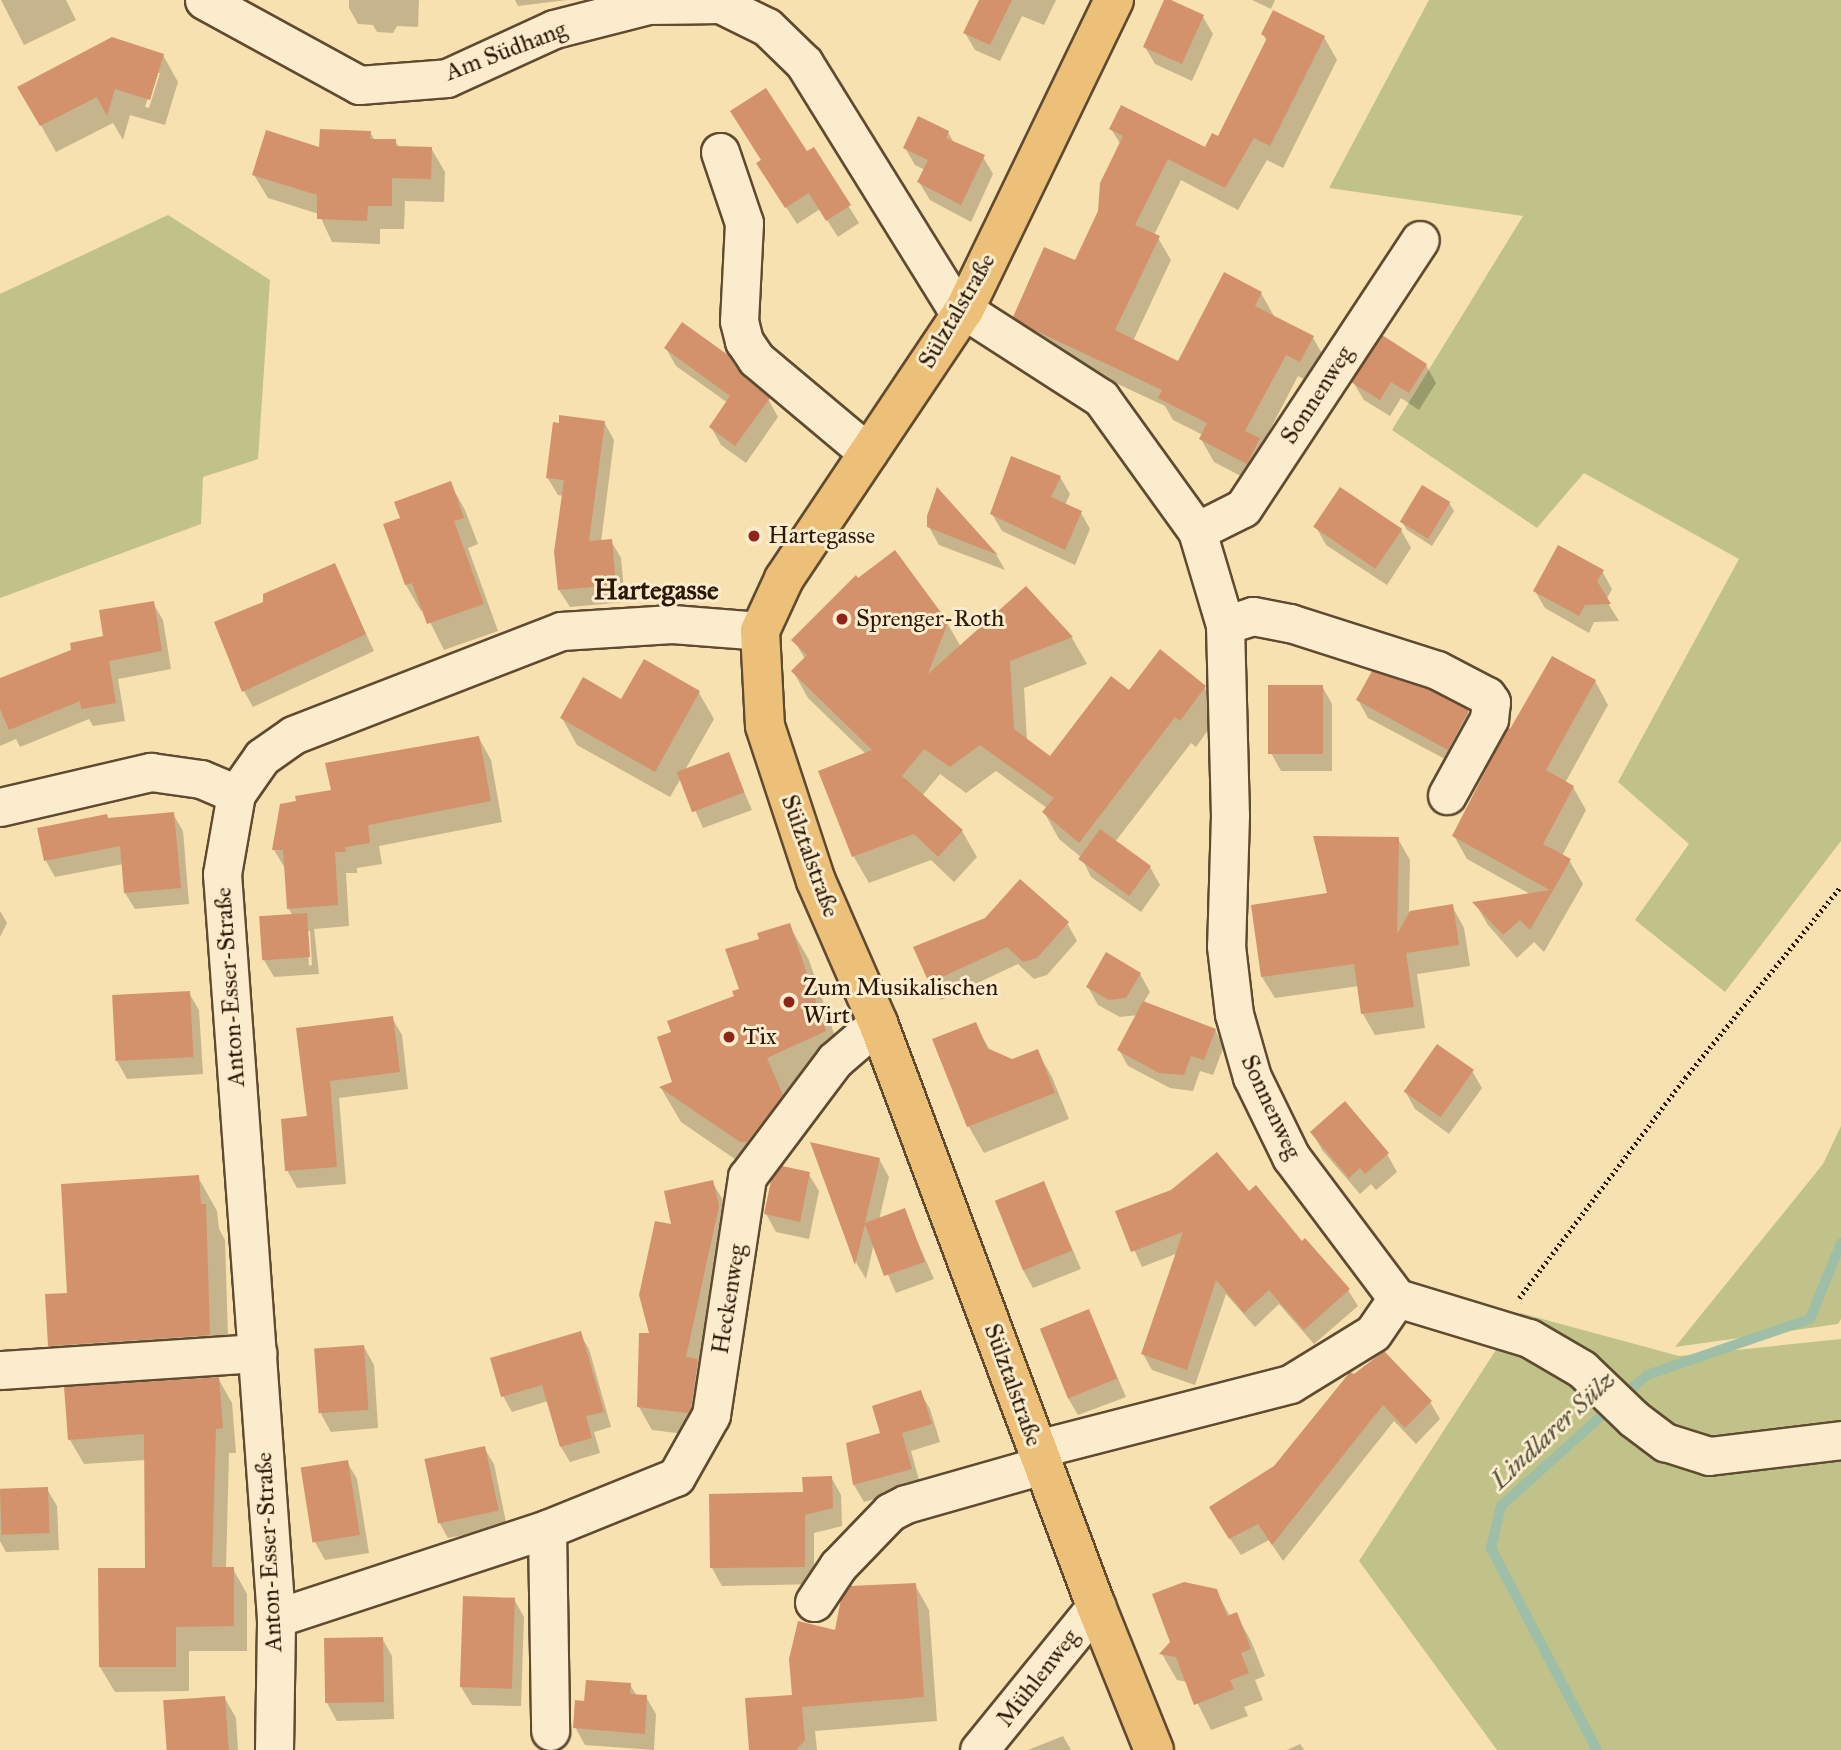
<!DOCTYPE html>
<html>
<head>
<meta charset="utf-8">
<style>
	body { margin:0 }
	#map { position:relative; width:1841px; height:1750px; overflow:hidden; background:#f8e1b0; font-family:"IM FELL Great Primer",serif }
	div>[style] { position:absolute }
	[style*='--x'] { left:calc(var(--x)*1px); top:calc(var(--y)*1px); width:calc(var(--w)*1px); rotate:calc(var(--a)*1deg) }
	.green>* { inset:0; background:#c0c289 }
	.shadow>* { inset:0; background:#0003 }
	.stream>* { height:10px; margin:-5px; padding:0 5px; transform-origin:5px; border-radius:5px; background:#9ebea8 }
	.building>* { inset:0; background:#d3926b; transform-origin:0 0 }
	.path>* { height:4.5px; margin-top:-2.25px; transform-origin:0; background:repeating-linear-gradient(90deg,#2d1706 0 2px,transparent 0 5.5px) }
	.roads { filter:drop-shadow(2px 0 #604a30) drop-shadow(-2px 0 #604a30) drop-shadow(0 2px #604a30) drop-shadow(0 -2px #604a30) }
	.minor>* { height:37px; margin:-18.5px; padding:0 18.5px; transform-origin:18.5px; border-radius:18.5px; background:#faeccc }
	.major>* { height:38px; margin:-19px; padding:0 19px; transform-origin:19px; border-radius:19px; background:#ecc078 }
	.dots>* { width:19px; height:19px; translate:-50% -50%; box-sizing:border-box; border:4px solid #faeccc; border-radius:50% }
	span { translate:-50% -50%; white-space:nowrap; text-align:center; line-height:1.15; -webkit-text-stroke:6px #faeccc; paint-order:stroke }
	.street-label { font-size:24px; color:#2d1706 }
	.poi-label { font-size:24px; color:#2d1706 }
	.left { translate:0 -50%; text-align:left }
	.water-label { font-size:26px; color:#55513f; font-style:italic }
	.quarter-label { font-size:28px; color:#2d1706; font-weight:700 }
</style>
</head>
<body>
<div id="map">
	<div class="green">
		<div style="clip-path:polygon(1429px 0,1841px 0,1841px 841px,1725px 992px,1635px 920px,1689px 844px,1618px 782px,1739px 559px,1584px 473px,1537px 528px,1392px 430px,1523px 216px,1329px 188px)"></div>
		<div style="clip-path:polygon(168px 215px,270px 280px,258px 459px,203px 477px,201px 524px,0 598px,0 294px)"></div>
		<div style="clip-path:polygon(1841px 1126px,1841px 1319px,1838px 1324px,1675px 1347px,1823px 1164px)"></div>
		<div style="clip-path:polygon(1520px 1313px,1679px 1356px,1841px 1339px,1841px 1750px,1497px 1750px,1359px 1561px)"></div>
	</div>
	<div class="shadow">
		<div style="clip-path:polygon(1px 0,66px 0,76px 20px,24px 45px)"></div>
		<div style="clip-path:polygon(349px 0,419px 0,418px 27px,397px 26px,393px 33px,377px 32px,373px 25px,358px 24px,349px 8px)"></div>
		<div style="clip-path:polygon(515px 0,567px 0,518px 6px)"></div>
		<div style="clip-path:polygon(980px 0,1056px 0,1044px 25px,1022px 16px,1000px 61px,975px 50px,965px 33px)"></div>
		<div style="clip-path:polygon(1165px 0,1203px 17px,1213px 34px,1192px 81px,1155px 64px,1145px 47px)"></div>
		<div style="clip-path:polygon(1252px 0,1275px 0,1271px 9px)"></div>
		<div style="clip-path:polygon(1263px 34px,1324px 37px,1337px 60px,1283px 168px,1267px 160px,1238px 210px,1181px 180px,1154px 235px,1158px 238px,1171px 260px,1133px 341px,1179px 363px,1261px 293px,1274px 316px,1313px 338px,1326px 360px,1313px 384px,1298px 376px,1262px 445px,1272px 462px,1260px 486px,1214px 462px,1201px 439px,1203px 435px,1173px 420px,1165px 406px,1047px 351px,1028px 339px,1015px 316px,1075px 263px,1100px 212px,1121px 145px,1111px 129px,1206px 149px,1219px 139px,1267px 42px)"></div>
		<div style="clip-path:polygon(evenodd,163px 55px,178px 82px,165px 125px,130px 115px,123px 140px,113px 123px,56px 152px,20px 88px,163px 55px,156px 73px,160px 73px,149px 108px,145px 107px,156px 73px)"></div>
		<div style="clip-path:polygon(370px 132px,375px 141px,395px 141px,399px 147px,431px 148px,445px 172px,444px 202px,405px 201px,404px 229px,380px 229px,380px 244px,332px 242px,319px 214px,268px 198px,254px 175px)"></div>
		<div style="clip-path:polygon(948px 132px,954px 143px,983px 157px,993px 174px,971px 222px,930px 200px,919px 182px,925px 170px,915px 165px,905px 148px)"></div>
		<div style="clip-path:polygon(813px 149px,859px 223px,838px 237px,820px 209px,797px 224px,769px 181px)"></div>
		<div style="clip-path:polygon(666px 348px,768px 399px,778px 417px,746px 463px,721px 445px,711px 427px,728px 403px,676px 366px)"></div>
		<div style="clip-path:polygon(1426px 365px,1436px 383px,1419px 410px,1401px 398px,1390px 416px,1364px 400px,1353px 382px)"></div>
		<div style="clip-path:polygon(604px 422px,614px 440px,601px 542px,611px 541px,621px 558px,625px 602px,570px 607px,559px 590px,564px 496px,558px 495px,547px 477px)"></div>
		<div style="clip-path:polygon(1060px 477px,1070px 494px,1065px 505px,1081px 513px,1090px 529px,1075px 565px,1002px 531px,992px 514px)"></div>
		<div style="clip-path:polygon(450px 483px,465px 510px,478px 544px,468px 548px,498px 631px,444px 650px,424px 610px,421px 611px,406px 585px,402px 519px)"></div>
		<div style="clip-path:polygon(938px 490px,997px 556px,1005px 570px,939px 545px,929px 527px)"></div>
		<div style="clip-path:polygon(1449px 503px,1454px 511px,1432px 546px,1407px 530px,1402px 522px)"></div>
		<div style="clip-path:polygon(1316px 527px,1401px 530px,1411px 548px,1387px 585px,1326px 545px)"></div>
		<div style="clip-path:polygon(334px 565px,374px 651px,253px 707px,244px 691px,265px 603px)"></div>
		<div style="clip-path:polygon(1602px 571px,1612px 589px,1606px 600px,1619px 621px,1594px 622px,1589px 633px,1545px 608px,1535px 591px)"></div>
		<div style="clip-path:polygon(1026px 588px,1072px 638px,1087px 664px,1024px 688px,1027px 741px,1051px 758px,1129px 692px,1204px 687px,1220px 713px,1196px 747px,1191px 743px,1115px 842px,1150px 867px,1160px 885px,1141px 912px,1091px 877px,1082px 858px,1059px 839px,1044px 812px,1047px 808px,996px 771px,966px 793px,940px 774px,922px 796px,962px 831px,977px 857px,954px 882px,931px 860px,869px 883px,854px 857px,820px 772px,866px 754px,808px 698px,793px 671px,805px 659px,794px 640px,947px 623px,961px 647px)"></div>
		<div style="clip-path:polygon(153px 603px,163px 620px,171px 669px,118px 679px,125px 721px,93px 726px,89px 719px,20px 747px,16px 739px,0 746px,0 680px,105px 638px)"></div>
		<div style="clip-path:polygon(1595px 681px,1608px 705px,1565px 783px,1573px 787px,1586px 810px,1562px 856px,1569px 860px,1583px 884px,1544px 952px,1534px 942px,1517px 958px,1488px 925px,1475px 903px,1532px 895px,1467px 859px,1454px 836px)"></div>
		<div style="clip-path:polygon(1322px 686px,1332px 704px,1332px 771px,1281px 771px,1271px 753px)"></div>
		<div style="clip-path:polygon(699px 693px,714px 719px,685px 770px,728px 755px,752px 810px,703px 828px,681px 778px,670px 797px,577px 745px,562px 718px,622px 701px)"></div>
		<div style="clip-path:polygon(1358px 700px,1468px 712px,1478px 729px,1458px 766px,1368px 718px)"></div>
		<div style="clip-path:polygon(evenodd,479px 738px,491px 760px,502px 822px,379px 846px,382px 864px,357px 868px,357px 873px,346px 873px,349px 926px,314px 929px,319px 974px,274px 977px,264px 960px,293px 916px,288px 908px,286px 870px,274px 850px,333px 791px,479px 738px,307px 931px,310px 931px,312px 965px,309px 966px,307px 931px)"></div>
		<div style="clip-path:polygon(173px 814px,183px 831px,189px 904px,135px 909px,125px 893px,123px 864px,55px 877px,46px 861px,108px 820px)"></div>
		<div style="clip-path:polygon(1398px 839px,1410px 860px,1409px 912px,1452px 906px,1464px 928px,1470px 966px,1417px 974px,1425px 1028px,1375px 1035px,1363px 1014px,1359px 986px,1275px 998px,1262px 977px,1329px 895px)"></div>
		<div style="clip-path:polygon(0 911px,7px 923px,0 937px)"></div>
		<div style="clip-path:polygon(1067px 923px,1077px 941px,1047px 975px,1034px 979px,1018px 964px,941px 1000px,915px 948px)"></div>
		<div style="clip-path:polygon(789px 925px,809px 960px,845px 1066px,786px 1094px,802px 1131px,761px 1177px,681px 1122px,661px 1088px,675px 1083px,674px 1033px,736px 997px,761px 940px)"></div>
		<div style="clip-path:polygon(1140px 974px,1150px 992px,1143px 1003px,1215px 1030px,1224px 1046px,1213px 1075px,1200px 1071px,1193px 1091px,1170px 1088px,1128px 1066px,1119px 1050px,1138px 1015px,1120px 1017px,1098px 1005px,1088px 987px)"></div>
		<div style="clip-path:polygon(189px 993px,199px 1010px,203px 1074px,127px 1079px,117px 1061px)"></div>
		<div style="clip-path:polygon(392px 1018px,402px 1035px,408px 1089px,339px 1098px,346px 1184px,297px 1188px,287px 1170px,309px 1118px,298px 1029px)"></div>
		<div style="clip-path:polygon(975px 1024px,991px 1052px,1012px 1061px,1037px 1051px,1052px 1077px,1069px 1119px,984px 1153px,969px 1127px,935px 1040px)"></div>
		<div style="clip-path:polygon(1472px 1071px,1482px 1088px,1449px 1134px,1415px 1109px,1405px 1091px)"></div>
		<div style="clip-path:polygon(1312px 1132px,1387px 1154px,1397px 1172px,1376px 1190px,1371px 1184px,1360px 1194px,1322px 1150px)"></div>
		<div style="clip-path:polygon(813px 1145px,879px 1159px,889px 1177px,879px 1220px,904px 1211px,934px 1279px,896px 1293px,874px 1243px,866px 1279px,857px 1264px)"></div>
		<div style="clip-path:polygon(808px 1173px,819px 1191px,809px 1239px,776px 1232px,766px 1214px)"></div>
		<div style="clip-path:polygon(198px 1177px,217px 1211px,219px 1229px,225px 1240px,229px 1369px,69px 1379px,50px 1345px,69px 1295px)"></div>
		<div style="clip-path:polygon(712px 1182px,726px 1205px,701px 1436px,652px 1430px,639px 1407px,652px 1335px)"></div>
		<div style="clip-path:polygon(1044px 1183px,1081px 1269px,1033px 1288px,1023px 1270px)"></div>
		<div style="clip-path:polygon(1249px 1194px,1302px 1243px,1305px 1240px,1348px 1290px,1358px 1306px,1314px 1344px,1279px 1304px,1255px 1327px,1226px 1294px,1195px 1385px,1152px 1370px,1143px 1354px,1178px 1253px,1142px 1267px,1117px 1212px)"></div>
		<div style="clip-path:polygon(1089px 1311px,1126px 1397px,1078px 1415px,1068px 1398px)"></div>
		<div style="clip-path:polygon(580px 1334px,589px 1349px,611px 1427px,594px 1432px,600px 1453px,570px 1462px,561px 1447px,548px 1401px,512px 1412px,503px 1396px)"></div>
		<div style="clip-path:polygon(364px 1347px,374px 1365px,378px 1428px,331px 1432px,321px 1414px)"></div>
		<div style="clip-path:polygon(1351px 1374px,1430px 1402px,1440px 1419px,1416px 1444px,1394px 1421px,1283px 1561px,1269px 1540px,1241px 1555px,1221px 1525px,1275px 1467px)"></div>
		<div style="clip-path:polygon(218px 1378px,232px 1403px,236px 1453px,229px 1453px,226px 1569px,233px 1569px,247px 1594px,247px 1651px,189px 1651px,189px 1691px,115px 1692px,100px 1667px,146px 1569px,146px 1460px,84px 1464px,70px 1440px)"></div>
		<div style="clip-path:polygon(920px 1392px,930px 1409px,940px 1442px,911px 1451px,921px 1487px,864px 1502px,854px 1485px,848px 1445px,882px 1435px)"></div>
		<div style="clip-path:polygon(484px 1448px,494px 1464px,507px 1527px,448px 1538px,439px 1522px)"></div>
		<div style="clip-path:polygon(347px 1462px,357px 1479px,369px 1553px,325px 1560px,315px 1542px)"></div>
		<div style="clip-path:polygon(831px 1477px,841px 1495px,842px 1526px,814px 1533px,814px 1584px,722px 1586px,712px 1568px,711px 1496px,805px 1494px)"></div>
		<div style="clip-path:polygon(47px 1489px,57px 1506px,59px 1550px,6px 1552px,0 1541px,0 1491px)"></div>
		<div style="clip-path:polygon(915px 1585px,929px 1610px,937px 1721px,815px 1731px,817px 1750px,751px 1750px,794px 1697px,837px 1632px)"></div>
		<div style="clip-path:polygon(1216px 1591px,1230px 1616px,1236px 1614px,1251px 1641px,1265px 1676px,1255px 1680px,1263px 1700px,1244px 1707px,1248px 1716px,1211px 1730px,1187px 1682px,1177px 1680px,1162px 1654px)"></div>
		<div style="clip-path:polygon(514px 1599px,524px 1617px,521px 1706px,472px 1705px,461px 1687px)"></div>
		<div style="clip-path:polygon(382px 1638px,392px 1656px,394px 1719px,337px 1721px,327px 1703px)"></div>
		<div style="clip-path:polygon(630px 1685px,637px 1696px,646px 1697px,656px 1714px,654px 1750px,585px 1745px,575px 1727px,586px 1702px)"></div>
		<div style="clip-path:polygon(224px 1697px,236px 1718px,238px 1750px,168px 1750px)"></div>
		<div style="clip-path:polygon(1063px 1736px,1071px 1750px,1028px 1750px)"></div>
		<div style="clip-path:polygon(1300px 1744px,1304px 1750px,1287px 1750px)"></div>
	</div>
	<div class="stream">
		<div style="--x:1597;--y:1750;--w:228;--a:-117.7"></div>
		<div style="--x:1491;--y:1548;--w:43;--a:-76.6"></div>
		<div style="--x:1501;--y:1506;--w:196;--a:-41.9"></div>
		<div style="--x:1647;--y:1375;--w:172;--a:-19"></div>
		<div style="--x:1810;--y:1319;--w:82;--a:-67.8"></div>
	</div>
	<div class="building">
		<div style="clip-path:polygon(979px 0,1012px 0,990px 45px,963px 33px)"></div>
		<div style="clip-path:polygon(1164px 0,1171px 0,1204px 15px,1182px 64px,1143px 47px)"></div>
		<div style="clip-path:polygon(1273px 10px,1325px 36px,1270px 146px,1254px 138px,1225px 188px,1168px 159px,1135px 225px,1160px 236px,1115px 330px,1178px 361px,1224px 272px,1262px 292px,1255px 306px,1314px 336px,1300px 362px,1286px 355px,1245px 431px,1260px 438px,1247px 464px,1199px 439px,1207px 423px,1158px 398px,1162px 390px,1032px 329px,1013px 317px,1044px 247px,1075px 260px,1098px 211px,1100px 183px,1123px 136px,1109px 129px,1121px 105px,1205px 147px,1212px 133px,1218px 136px,1267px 38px,1261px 34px)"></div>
		<div style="clip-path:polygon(112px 37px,164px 54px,150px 100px,115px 89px,107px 116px,97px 97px,40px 126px,17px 87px)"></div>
		<div style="clip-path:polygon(766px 88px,807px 151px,814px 147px,851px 205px,826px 221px,809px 193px,785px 208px,756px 163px,761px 160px,730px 111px)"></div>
		<div style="clip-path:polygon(918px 116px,949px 131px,946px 138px,985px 155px,961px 205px,917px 182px,928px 160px,903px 148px)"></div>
		<div style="clip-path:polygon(320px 129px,371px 131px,370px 139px,396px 139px,396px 146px,432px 147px,431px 179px,392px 178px,392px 206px,368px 206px,367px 221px,317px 219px,317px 195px,252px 175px,266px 130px,319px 147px)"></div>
		<div style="clip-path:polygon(682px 322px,728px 355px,742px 375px,770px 398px,735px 446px,709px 427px,730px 396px,664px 348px)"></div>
		<div style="clip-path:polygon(1382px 335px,1427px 364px,1409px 393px,1391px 382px,1380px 400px,1351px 382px)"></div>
		<div style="clip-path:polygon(559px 415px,605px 421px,589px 541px,612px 539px,616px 585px,558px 590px,554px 552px,564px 480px,546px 478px,553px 422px,559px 423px)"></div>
		<div style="clip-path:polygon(1011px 456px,1061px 476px,1051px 497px,1082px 511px,1065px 550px,990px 514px)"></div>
		<div style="clip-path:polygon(451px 481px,464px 518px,454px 521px,484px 604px,427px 624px,412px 583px,405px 585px,383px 524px,400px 518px,394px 502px)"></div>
		<div style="left:1422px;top:485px;width:33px;height:43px;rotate:31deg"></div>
		<div style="clip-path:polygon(937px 487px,998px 555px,927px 527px,927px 516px)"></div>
		<div style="left:1340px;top:487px;width:75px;height:48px;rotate:34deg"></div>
		<div style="clip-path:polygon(1558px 545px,1604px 570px,1597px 581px,1611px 604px,1585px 605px,1579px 616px,1533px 591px)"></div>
		<div style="clip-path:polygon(895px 550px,948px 622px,928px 674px,1026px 586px,1073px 637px,1010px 661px,1014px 729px,1050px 756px,1111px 676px,1129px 690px,1160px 649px,1206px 686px,1180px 721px,1175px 717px,1079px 843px,1042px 812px,1054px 798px,980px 745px,950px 767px,924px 749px,902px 776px,963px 830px,938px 857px,914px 834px,852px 857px,818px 771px,872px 750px,791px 671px,807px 655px,791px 640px,856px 575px,858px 578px)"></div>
		<div style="clip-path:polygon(335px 563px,366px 634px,242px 692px,214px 622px,263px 602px,263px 594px)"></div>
		<div style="clip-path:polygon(154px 601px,162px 651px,109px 661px,116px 703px,81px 709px,80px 701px,9px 730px,0 709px,0 678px,71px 650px,70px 643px,103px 636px,99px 610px)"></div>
		<div style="clip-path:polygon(1552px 656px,1596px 680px,1546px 770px,1574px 786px,1543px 844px,1571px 859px,1530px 930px,1520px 920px,1503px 935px,1472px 902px,1550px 890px,1452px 836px,1508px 727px,1510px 729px)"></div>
		<div style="clip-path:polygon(644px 659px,700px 691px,655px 772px,560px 718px,583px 677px,621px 699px)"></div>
		<div style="clip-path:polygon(1372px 671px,1429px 689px,1469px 710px,1448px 750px,1356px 700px)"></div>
		<div style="left:1268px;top:685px;width:55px;height:69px"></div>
		<div style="clip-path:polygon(479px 736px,491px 801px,368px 825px,370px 843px,345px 847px,346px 852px,335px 852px,338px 905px,287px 909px,283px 850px,272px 850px,280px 804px,296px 801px,295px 796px,331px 790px,325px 763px)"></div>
		<div style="left:729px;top:752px;width:43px;height:56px;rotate:69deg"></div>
		<div style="clip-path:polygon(174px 812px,181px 888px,124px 893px,120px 846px,44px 861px,37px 828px,107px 814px,108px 818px)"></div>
		<div style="left:1100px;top:829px;width:63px;height:37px;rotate:36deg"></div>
		<div style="clip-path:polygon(1313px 836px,1399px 837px,1397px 934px,1410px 911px,1453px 904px,1459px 945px,1406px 953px,1414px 1007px,1361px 1014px,1354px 964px,1261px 977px,1251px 905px,1327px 893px)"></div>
		<div style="clip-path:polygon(1020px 879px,1069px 922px,1037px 958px,1023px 962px,1007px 947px,929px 983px,913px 947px,985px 918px)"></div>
		<div style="left:307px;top:913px;width:44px;height:48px;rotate:86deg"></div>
		<div style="clip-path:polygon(790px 923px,826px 1031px,767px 1058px,783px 1095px,747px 1142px,740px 1142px,659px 1087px,672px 1082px,657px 1037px,671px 1032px,667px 1021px,734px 996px,732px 991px,739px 989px,725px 949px,759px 939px,757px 933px)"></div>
		<div style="clip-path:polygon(1106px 952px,1141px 973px,1126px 998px,1109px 1000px,1086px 987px)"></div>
		<div style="left:190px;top:991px;width:66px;height:78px;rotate:87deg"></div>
		<div style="clip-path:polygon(1143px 1001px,1216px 1029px,1204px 1060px,1191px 1056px,1184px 1075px,1159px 1073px,1117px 1050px)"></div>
		<div style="clip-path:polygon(393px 1016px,400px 1072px,330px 1081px,337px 1167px,285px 1171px,281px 1119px,307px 1116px,296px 1028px)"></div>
		<div style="clip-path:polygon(976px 1022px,987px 1048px,1012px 1059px,1038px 1049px,1055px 1093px,967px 1127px,932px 1039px)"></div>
		<div style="left:1437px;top:1044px;width:45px;height:58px;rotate:35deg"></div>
		<div style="clip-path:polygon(1345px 1101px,1389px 1153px,1365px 1174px,1360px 1168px,1349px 1178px,1310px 1132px)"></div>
		<div style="clip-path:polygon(810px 1142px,880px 1158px,865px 1223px,905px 1208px,925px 1262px,884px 1276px,865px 1224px,855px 1265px)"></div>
		<div style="clip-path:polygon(1217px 1152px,1249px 1191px,1256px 1185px,1302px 1241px,1305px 1238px,1350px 1289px,1304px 1330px,1269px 1290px,1244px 1313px,1216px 1280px,1187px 1370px,1141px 1354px,1183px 1232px,1131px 1252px,1115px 1211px,1171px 1190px)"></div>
		<div style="clip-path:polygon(782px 1166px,810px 1172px,800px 1222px,764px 1214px,771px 1181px)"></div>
		<div style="clip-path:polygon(199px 1175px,201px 1204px,206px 1204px,210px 1335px,48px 1346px,45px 1294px,67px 1293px,61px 1184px)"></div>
		<div style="clip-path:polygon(713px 1180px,719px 1206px,686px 1357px,698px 1359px,691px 1408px,688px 1413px,637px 1407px,639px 1333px,649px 1333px,639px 1295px,655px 1221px,671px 1224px,664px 1191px)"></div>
		<div style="left:1044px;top:1181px;width:75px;height:53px;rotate:68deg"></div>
		<div style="left:1089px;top:1309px;width:75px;height:53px;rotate:68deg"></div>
		<div style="clip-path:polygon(581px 1331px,604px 1412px,586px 1416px,592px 1438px,560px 1447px,542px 1385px,501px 1397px,490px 1358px)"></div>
		<div style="left:364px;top:1345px;width:65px;height:50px;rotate:86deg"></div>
		<div style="clip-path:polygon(1384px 1351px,1432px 1401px,1405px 1428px,1383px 1405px,1272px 1545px,1258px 1524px,1229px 1539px,1209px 1507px,1274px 1466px,1350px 1372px,1354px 1374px)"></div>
		<div style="clip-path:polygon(219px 1377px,223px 1428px,216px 1429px,212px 1567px,234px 1567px,234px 1626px,176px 1627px,176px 1667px,99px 1667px,98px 1568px,145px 1568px,144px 1434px,68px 1440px,64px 1387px)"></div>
		<div style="clip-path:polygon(921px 1390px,932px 1424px,902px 1433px,912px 1469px,853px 1485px,846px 1443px,880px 1433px,872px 1406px)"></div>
		<div style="left:485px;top:1446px;width:66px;height:62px;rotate:78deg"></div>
		<div style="left:348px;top:1460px;width:76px;height:48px;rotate:81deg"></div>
		<div style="clip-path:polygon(832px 1476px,833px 1508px,805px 1515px,805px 1567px,710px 1568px,709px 1494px,803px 1492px,802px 1477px)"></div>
		<div style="left:48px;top:1487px;width:46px;height:48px;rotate:88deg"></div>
		<div style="clip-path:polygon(1184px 1582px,1217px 1589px,1227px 1616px,1237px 1612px,1251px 1649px,1241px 1653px,1249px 1673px,1230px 1680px,1234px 1689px,1194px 1705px,1176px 1657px,1159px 1654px,1170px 1642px,1152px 1594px)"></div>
		<div style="clip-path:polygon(916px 1583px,924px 1697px,802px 1707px,805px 1740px,796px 1750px,749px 1750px,745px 1698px,792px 1695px,789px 1659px,798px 1621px,835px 1630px,841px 1599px,850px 1586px)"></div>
		<div style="left:463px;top:1596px;width:52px;height:91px;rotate:2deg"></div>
		<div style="left:383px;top:1637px;width:65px;height:59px;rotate:89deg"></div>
		<div style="clip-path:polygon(586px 1680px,631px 1683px,630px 1694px,647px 1695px,645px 1734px,573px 1728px,575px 1700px,584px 1701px)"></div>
		<div style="left:225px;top:1696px;width:54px;height:62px;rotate:86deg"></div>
	</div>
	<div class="path">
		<div style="--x:1519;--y:1298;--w:276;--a:-53"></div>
		<div style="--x:1685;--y:1078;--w:247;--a:-50.9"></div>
	</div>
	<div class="roads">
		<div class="minor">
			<div style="--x:204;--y:0;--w:177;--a:28.7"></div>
			<div style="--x:359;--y:85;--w:88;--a:-4.5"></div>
			<div style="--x:447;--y:78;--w:118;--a:-24.6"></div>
			<div style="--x:554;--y:29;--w:97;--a:-14.3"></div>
			<div style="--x:648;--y:5;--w:72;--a:-0.8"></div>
			<div style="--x:720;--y:4;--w:52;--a:26.1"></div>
			<div style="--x:767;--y:27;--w:52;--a:44.2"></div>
			<div style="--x:804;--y:63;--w:296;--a:58.2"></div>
			<div style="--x:720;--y:152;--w:75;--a:71.3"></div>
			<div style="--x:744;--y:223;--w:98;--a:92.9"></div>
			<div style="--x:739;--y:321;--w:21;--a:76"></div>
			<div style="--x:744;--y:341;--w:22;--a:56"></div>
			<div style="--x:756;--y:359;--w:146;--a:40"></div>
			<div style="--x:964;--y:310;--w:163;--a:32.7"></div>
			<div style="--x:1101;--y:398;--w:164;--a:54.2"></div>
			<div style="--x:1197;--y:531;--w:98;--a:73.4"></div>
			<div style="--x:1225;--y:625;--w:190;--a:88.5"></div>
			<div style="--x:1230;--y:815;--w:131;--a:91.7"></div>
			<div style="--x:1226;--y:946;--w:68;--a:83.3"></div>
			<div style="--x:1234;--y:1014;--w:66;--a:74.1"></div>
			<div style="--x:1252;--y:1077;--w:89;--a:64"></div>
			<div style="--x:1291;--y:1157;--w:176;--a:53.1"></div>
			<div style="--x:1197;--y:531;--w:51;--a:-26.6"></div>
			<div style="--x:1243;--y:508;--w:321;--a:-56.6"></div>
			<div style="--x:1225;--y:625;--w:29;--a:-18"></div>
			<div style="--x:1253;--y:616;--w:38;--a:11"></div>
			<div style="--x:1290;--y:623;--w:154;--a:17.7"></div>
			<div style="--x:1437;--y:670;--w:56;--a:27.5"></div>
			<div style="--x:1487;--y:696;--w:7;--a:56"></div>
			<div style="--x:1491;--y:702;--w:17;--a:97"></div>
			<div style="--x:1489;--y:719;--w:87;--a:118.9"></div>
			<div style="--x:0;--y:807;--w:155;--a:-13.1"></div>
			<div style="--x:151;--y:772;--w:50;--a:8"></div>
			<div style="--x:201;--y:779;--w:38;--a:23"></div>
			<div style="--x:1397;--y:1298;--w:138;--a:16.9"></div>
			<div style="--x:1529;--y:1338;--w:61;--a:30.3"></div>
			<div style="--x:1582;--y:1369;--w:72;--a:43.9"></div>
			<div style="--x:1634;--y:1419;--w:39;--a:37"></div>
			<div style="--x:1665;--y:1442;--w:46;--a:17.7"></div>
			<div style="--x:1709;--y:1456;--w:133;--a:-6.9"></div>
			<div style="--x:0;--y:1370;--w:258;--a:-3.8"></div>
			<div style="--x:1037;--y:1449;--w:261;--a:-14.4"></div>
			<div style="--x:1290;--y:1384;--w:97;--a:-31.6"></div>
			<div style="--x:1373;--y:1333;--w:42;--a:-55.6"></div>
			<div style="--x:547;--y:1529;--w:202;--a:89.1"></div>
			<div style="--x:814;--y:1602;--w:43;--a:-56.3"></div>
			<div style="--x:838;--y:1566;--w:75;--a:-46.1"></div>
			<div style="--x:890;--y:1512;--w:18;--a:-27"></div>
			<div style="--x:906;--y:1504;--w:142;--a:-15.9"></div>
			<div style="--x:276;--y:1618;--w:285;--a:-18.2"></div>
			<div style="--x:547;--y:1529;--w:139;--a:-22"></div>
			<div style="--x:676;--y:1477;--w:71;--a:-60.6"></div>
			<div style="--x:711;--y:1415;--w:241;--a:-81.4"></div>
			<div style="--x:747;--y:1177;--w:146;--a:-53.1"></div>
			<div style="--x:835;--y:1060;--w:57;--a:-40.7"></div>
			<div style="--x:274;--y:1750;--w:132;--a:-89.1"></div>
			<div style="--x:276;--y:1618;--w:746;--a:-94.15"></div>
			<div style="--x:222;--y:874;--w:81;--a:-80.1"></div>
			<div style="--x:236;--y:794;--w:45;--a:-54.9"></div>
			<div style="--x:262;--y:757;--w:38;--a:-35"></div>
			<div style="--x:293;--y:735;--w:287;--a:-21.2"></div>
			<div style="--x:561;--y:631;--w:111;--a:-3.6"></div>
			<div style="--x:672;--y:624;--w:88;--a:4.5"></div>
			<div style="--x:979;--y:1750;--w:186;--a:-50.9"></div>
		</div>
		<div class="major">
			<div style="--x:1114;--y:0;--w:344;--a:115.8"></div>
			<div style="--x:964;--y:310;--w:324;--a:123.8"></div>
			<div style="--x:784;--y:579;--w:57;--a:114.8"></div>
			<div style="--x:760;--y:631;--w:95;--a:87"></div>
			<div style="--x:765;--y:726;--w:163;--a:71.8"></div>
			<div style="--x:816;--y:881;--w:155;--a:66.4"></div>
			<div style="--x:878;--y:1023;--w:622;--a:69.5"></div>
			<div style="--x:1096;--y:1606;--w:155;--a:68.1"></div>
		</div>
	</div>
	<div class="dots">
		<div style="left:754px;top:536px;background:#8f2418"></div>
		<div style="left:842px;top:619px;background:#8f2418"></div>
		<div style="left:789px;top:1002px;background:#8f2418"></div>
		<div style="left:729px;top:1037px;background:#8f2418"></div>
	</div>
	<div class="street-label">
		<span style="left:506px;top:51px;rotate:-21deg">Am Südhang</span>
		<span style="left:957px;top:311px;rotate:-60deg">Sülztalstraße</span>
		<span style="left:1317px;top:395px;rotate:-57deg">Sonnenweg</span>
		<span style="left:810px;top:856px;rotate:70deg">Sülztalstraße</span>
		<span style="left:230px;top:987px;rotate:-94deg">Anton-Esser-Straße</span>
		<span style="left:1271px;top:1107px;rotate:65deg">Sonnenweg</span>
		<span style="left:729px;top:1299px;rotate:-81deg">Heckenweg</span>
		<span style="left:1013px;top:1385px;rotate:70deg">Sülztalstraße</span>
		<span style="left:269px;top:1552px;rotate:-93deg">Anton-Esser-Straße</span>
		<span style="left:1038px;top:1678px;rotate:-52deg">Mühlenweg</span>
	</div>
	<div class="poi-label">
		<span class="left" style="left:768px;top:536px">Hartegasse</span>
		<span class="left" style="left:856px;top:619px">Sprenger-Roth</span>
		<span class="left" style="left:803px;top:1002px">Zum Musikalischen<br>Wirt</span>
		<span class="left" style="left:743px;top:1037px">Tix</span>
	</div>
	<div class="water-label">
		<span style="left:1553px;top:1430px;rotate:-43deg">Lindlarer Sülz</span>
	</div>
	<div class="quarter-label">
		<span style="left:656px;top:590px">Hartegasse</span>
	</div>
</div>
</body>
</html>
